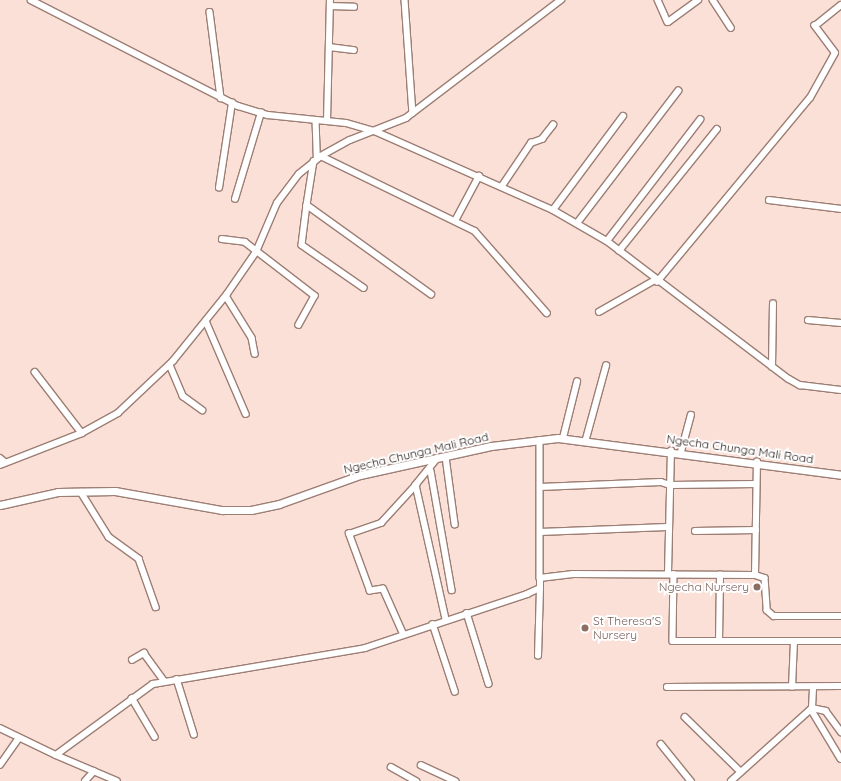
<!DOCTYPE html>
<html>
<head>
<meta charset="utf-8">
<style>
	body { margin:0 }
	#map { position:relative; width:841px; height:781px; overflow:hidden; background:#fbe0d7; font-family:Quicksand,sans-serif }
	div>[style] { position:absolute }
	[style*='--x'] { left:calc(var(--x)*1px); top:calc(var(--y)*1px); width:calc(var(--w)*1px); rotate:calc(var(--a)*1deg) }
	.roads { filter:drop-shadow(1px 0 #9c7e74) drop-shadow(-1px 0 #9c7e74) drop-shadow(0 1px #9c7e74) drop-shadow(0 -1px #9c7e74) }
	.minor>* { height:5.5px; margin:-2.75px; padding:0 2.75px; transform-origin:2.75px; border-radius:2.75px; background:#fff }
	.major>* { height:7px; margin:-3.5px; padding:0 3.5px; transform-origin:3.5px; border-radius:3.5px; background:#fff }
	.dots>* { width:11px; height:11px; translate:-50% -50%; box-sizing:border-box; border:2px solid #fff; border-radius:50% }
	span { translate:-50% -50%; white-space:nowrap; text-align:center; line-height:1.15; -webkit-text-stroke:4px #fff; paint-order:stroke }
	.street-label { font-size:12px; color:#1e130f }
	.education-label { font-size:12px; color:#785e54 }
	.right { translate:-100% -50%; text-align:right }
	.left { translate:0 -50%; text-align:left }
</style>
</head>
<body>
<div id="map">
	<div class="roads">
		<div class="minor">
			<div style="--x:31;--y:0;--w:233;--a:27.1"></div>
			<div style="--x:238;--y:106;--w:31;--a:17"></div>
			<div style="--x:268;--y:115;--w:78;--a:5.9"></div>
			<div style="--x:346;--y:123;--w:32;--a:16"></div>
			<div style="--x:377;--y:132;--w:193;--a:23.9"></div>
			<div style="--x:553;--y:210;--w:62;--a:29.9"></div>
			<div style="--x:607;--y:241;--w:228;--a:37.2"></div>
			<div style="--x:789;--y:379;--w:13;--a:29"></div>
			<div style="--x:800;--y:385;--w:41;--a:7"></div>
			<div style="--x:405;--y:0;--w:113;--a:86"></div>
			<div style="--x:658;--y:0;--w:24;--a:66"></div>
			<div style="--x:668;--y:22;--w:37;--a:-36"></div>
			<div style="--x:713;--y:0;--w:33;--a:57"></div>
			<div style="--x:330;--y:6;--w:24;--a:2"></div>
			<div style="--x:210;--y:12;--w:87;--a:82.7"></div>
			<div style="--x:329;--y:47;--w:25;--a:7"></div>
			<div style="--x:316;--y:120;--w:38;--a:88"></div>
			<div style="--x:327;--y:121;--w:121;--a:-88.6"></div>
			<div style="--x:321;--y:156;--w:171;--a:26"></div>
			<div style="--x:475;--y:231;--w:109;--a:48.7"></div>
			<div style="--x:314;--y:161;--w:45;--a:99"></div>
			<div style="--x:307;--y:205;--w:153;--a:35.7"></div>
			<div style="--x:502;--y:186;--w:52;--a:-56"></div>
			<div style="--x:531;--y:143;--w:12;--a:-20"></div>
			<div style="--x:542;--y:139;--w:18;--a:-52"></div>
			<div style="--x:219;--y:188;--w:86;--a:-81.3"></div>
			<div style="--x:235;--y:199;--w:90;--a:-73.2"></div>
			<div style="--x:769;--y:200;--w:73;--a:7.1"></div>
			<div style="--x:307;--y:205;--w:40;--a:97.1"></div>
			<div style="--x:302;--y:245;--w:75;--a:34.7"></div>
			<div style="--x:553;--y:210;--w:117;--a:-53.3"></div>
			<div style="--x:455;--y:221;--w:51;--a:-61.9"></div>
			<div style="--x:578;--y:222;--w:165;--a:-52.6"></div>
			<div style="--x:222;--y:239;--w:23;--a:7"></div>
			<div style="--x:245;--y:242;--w:88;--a:37.6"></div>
			<div style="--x:315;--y:296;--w:33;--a:119"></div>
			<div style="--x:607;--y:241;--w:153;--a:-52.5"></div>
			<div style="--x:619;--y:251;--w:156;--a:-51.2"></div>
			<div style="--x:657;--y:282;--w:239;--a:-50.3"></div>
			<div style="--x:810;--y:98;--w:51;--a:-60.9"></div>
			<div style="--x:835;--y:53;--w:34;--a:-127"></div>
			<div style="--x:815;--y:26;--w:33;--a:-39"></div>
			<div style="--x:226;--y:296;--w:49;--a:58.2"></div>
			<div style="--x:252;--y:338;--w:16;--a:79"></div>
			<div style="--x:599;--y:312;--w:64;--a:-29.7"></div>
			<div style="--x:808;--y:320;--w:33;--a:5"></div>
			<div style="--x:206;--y:321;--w:101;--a:66.7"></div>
			<div style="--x:170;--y:365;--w:34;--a:67"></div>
			<div style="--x:183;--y:396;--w:24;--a:36"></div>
			<div style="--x:772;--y:367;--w:63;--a:-89.1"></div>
			<div style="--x:35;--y:372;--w:77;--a:52.4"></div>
			<div style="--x:563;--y:438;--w:58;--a:-76"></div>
			<div style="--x:586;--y:439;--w:76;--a:-74.7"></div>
			<div style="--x:540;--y:440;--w:138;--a:90"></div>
			<div style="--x:540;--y:578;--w:33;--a:-7"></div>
			<div style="--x:573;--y:574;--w:182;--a:0.3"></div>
			<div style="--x:755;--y:575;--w:10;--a:17"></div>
			<div style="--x:765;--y:578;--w:32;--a:86"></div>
			<div style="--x:767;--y:610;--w:9;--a:41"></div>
			<div style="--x:774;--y:616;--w:67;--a:0"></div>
			<div style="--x:681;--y:452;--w:38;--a:-75"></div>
			<div style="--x:446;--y:457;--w:68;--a:82.3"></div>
			<div style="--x:0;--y:458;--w:6;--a:39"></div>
			<div style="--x:438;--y:458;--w:35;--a:129"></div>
			<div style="--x:416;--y:485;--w:137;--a:77.4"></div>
			<div style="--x:0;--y:465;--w:88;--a:-21.3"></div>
			<div style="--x:82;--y:433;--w:41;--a:-29.1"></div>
			<div style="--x:118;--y:413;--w:76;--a:-43.4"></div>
			<div style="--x:173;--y:361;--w:86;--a:-51.1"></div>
			<div style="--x:227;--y:294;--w:51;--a:-55.4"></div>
			<div style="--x:256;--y:252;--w:53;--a:-66.8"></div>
			<div style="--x:277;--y:203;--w:36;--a:-53"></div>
			<div style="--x:299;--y:174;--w:28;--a:-39"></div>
			<div style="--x:321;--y:156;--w:33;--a:-29"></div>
			<div style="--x:350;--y:140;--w:60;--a:-21.4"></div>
			<div style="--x:406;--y:118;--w:195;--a:-37.3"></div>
			<div style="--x:431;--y:471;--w:121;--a:80"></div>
			<div style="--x:540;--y:487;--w:121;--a:-2.4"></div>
			<div style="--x:661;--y:482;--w:9;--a:18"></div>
			<div style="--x:670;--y:485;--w:86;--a:-0.7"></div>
			<div style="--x:81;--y:492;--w:53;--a:58.1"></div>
			<div style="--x:109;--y:537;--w:37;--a:36"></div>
			<div style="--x:139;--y:559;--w:51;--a:70.5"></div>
			<div style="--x:695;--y:531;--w:61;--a:-0.9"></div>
			<div style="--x:540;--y:532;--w:127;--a:-2.3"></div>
			<div style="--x:668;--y:573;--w:122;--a:-88.6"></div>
			<div style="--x:674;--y:574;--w:67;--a:90.9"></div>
			<div style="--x:673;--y:641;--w:168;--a:0"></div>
			<div style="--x:755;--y:575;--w:113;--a:-89"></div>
			<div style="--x:467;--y:613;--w:74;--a:72.8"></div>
			<div style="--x:433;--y:624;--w:71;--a:71.8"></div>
			<div style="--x:403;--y:634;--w:49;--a:-114"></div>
			<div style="--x:383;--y:589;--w:13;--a:171"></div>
			<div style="--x:370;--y:591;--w:61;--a:-110.2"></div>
			<div style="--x:349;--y:534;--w:34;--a:-19"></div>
			<div style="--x:381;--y:523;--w:52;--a:-47.4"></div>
			<div style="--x:719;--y:641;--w:66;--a:-89.1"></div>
			<div style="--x:538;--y:656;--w:68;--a:-88.3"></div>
			<div style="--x:132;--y:660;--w:14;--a:-30"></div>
			<div style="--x:144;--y:653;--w:34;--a:54"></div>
			<div style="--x:177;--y:679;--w:58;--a:72.8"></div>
			<div style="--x:667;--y:687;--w:174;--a:-0.3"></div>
			<div style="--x:792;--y:687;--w:45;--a:-87.5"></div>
			<div style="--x:132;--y:698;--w:45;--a:59.5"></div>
			<div style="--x:812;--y:708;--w:14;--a:12"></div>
			<div style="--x:826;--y:711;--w:26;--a:54"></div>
			<div style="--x:811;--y:709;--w:58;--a:59"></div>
			<div style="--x:685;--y:717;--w:78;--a:44.5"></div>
			<div style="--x:0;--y:728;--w:62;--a:25.7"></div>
			<div style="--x:56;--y:755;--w:120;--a:-36.2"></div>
			<div style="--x:153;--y:684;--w:215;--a:-9.6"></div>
			<div style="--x:365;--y:648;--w:171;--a:-18.4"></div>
			<div style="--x:527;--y:594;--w:14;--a:-25"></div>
			<div style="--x:540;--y:588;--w:10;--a:-90"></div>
			<div style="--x:661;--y:744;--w:48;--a:51"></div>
			<div style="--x:56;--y:755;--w:66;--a:23.1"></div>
			<div style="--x:0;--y:765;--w:32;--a:-55"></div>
			<div style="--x:421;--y:765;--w:38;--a:25"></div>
			<div style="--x:391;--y:767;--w:29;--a:29"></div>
			<div style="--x:85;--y:781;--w:13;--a:-48"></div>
			<div style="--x:731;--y:781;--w:109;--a:-42"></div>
			<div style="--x:812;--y:708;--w:21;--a:-87"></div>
		</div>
		<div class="major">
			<div style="--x:0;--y:505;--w:59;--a:-12.6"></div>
			<div style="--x:58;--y:492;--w:57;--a:-1"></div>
			<div style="--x:115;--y:491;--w:109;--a:10.1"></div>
			<div style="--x:222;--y:510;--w:29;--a:0"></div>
			<div style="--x:251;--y:510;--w:29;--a:-12"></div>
			<div style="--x:279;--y:504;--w:86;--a:-19.7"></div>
			<div style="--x:360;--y:475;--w:134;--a:-12.5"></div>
			<div style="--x:491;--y:446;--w:67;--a:-6.8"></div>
			<div style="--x:558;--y:438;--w:285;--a:7.4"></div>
		</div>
	</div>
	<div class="dots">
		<div style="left:757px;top:587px;background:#8d6e63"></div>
		<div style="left:585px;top:628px;background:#8d6e63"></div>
	</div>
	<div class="street-label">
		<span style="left:740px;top:449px;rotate:8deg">Ngecha Chunga Mali Road</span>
		<span style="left:416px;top:453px;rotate:-13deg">Ngecha Chunga Mali Road</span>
	</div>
	<div class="education-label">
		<span class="right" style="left:749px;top:587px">Ngecha Nursery</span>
		<span class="left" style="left:593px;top:628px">St Theresa'S<br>Nursery</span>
	</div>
</div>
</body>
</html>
